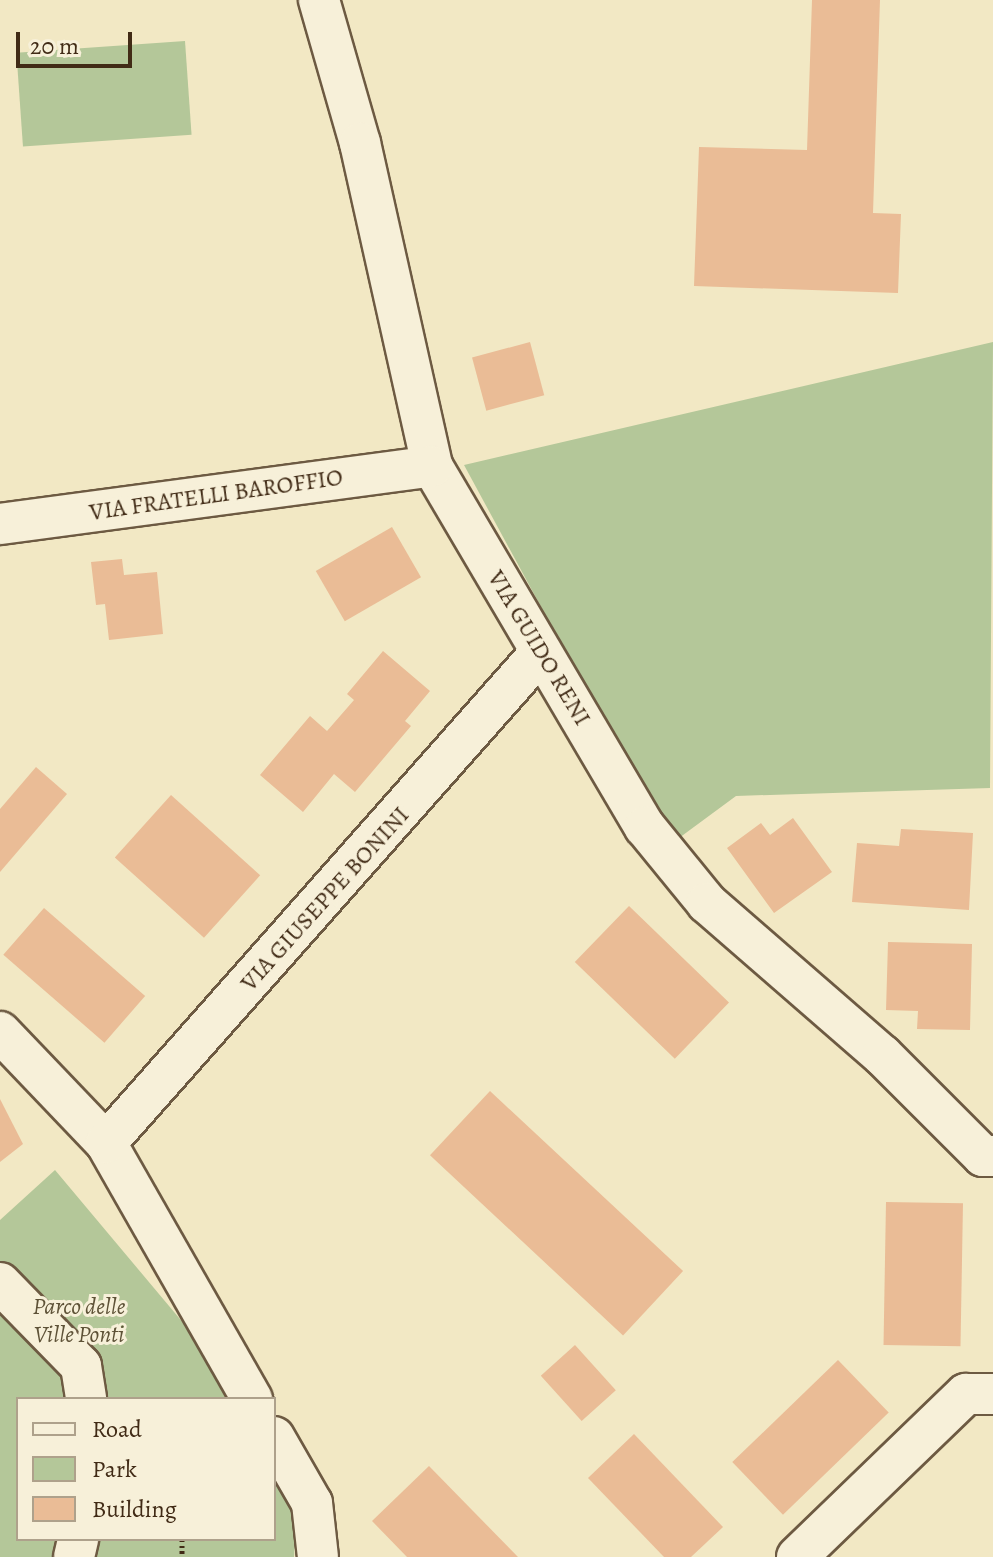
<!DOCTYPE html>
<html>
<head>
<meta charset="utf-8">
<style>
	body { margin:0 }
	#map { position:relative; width:993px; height:1557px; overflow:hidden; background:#f2e8c4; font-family:Alegreya,serif }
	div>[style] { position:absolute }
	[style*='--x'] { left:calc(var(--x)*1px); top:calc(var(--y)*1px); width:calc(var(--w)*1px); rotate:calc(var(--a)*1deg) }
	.green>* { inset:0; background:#b4c799; transform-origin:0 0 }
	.building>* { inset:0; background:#eabc96; transform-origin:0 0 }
	.path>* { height:5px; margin-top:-2.5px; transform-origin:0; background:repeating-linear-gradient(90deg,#412b16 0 2px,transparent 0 6px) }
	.roads { filter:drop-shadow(2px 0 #6d5a42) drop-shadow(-2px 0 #6d5a42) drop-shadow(0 2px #6d5a42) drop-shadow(0 -2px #6d5a42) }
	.minor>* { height:40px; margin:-20px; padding:0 20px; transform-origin:20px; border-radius:20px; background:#f7f0d9 }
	span { translate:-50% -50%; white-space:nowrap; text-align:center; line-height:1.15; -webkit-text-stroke:6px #f7f0d9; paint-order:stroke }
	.street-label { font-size:24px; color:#412b16 }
	.park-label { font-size:24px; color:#5e5237; font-style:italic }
	.legend { position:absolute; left:16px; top:1397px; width:260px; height:144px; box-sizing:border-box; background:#f7f0d9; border:2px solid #aea18b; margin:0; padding:10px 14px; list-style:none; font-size:24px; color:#412b16 }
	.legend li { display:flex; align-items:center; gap:16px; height:40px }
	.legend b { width:40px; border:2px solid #aea18b }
	.scale { position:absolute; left:16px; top:32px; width:116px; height:36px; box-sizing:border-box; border:4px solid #412b16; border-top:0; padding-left:10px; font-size:24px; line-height:28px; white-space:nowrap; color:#412b16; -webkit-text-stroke:6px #f7f0d9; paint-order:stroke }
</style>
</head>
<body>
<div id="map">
	<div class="green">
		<div style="left:185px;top:41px;width:94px;height:169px;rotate:86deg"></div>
		<div style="clip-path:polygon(993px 342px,990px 788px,736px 796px,679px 838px,642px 793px,464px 465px)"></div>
		<div style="clip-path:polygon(55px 1170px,247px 1399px,18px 1399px,18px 1539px,274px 1539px,274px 1431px,301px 1463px,294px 1557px,0 1557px,0 1220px)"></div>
	</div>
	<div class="building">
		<div style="clip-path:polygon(812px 0,880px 0,873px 213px,901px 214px,898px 293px,694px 286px,699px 147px,807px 150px)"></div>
		<div style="left:530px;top:342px;width:55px;height:60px;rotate:75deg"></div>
		<div style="left:392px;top:527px;width:58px;height:88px;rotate:60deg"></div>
		<div style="clip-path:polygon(122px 559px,124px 575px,157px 572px,163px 634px,109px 640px,105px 604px,96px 605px,91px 562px)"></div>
		<div style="clip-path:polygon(383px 651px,430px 691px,405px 721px,411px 726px,355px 792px,334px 774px,303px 812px,260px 775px,310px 716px,327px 731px,354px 700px,347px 694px)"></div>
		<div style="clip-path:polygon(36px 767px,67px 794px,0 872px,0 809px)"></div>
		<div style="left:171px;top:795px;width:120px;height:84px;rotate:42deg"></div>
		<div style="clip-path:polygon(793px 818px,832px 872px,774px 913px,727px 848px,761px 823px,770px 835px)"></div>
		<div style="clip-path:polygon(901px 829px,973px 833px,969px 910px,852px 902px,857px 843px,899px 846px)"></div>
		<div style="left:629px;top:906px;width:139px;height:78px;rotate:44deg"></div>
		<div style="left:44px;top:908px;width:134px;height:62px;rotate:41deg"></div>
		<div style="clip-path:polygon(888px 942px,972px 944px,970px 1030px,917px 1029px,918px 1011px,886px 1010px)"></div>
		<div style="left:490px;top:1091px;width:264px;height:88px;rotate:43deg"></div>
		<div style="clip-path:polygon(0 1099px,23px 1144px,0 1162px)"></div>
		<div style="left:886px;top:1202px;width:77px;height:143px;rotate:1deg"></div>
		<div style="left:575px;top:1345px;width:61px;height:46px;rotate:48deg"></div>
		<div style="left:838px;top:1360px;width:73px;height:147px;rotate:46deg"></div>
		<div style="clip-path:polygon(634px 1434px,723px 1527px,691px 1557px,664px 1557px,588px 1478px)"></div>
		<div style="clip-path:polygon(429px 1466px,518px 1557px,407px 1557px,372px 1521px)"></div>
	</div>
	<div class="path">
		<div style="--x:182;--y:1539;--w:18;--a:90"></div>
	</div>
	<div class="roads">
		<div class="minor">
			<div style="--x:319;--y:0;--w:149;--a:74"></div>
			<div style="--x:360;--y:143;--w:331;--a:77.4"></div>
			<div style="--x:432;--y:466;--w:419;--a:59.5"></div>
			<div style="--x:645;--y:827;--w:98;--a:50.8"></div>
			<div style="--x:707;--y:903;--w:232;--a:41"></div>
			<div style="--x:882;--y:1055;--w:143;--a:45"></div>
			<div style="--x:983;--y:1156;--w:10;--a:0"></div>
			<div style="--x:0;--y:524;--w:436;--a:-7.6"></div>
			<div style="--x:0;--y:1032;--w:153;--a:46.3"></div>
			<div style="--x:106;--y:1143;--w:295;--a:60.3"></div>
			<div style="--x:106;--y:1143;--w:656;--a:-48.46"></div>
			<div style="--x:0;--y:1283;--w:116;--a:45.7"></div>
			<div style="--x:81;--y:1366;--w:33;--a:81"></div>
			<div style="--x:274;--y:1437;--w:76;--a:60.1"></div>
			<div style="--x:312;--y:1503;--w:54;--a:83.7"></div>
			<div style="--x:74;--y:1557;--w:18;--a:-77"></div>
			<div style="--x:797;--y:1557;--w:235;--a:-44"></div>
			<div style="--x:966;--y:1394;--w:27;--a:0"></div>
		</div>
	</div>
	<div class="street-label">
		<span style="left:216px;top:495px;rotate:-8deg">VIA FRATELLI BAROFFIO</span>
		<span style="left:539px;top:648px;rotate:59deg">VIA GUIDO RENI</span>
		<span style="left:325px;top:899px;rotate:-48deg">VIA GIUSEPPE BONINI</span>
	</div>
	<div class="park-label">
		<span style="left:79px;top:1321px">Parco delle<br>Ville Ponti</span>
	</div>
	<ul class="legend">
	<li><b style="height:10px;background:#f7f0d9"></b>Road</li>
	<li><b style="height:22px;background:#b4c799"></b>Park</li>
	<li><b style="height:22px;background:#eabc96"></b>Building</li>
	</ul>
	<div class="scale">20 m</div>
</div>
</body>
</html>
